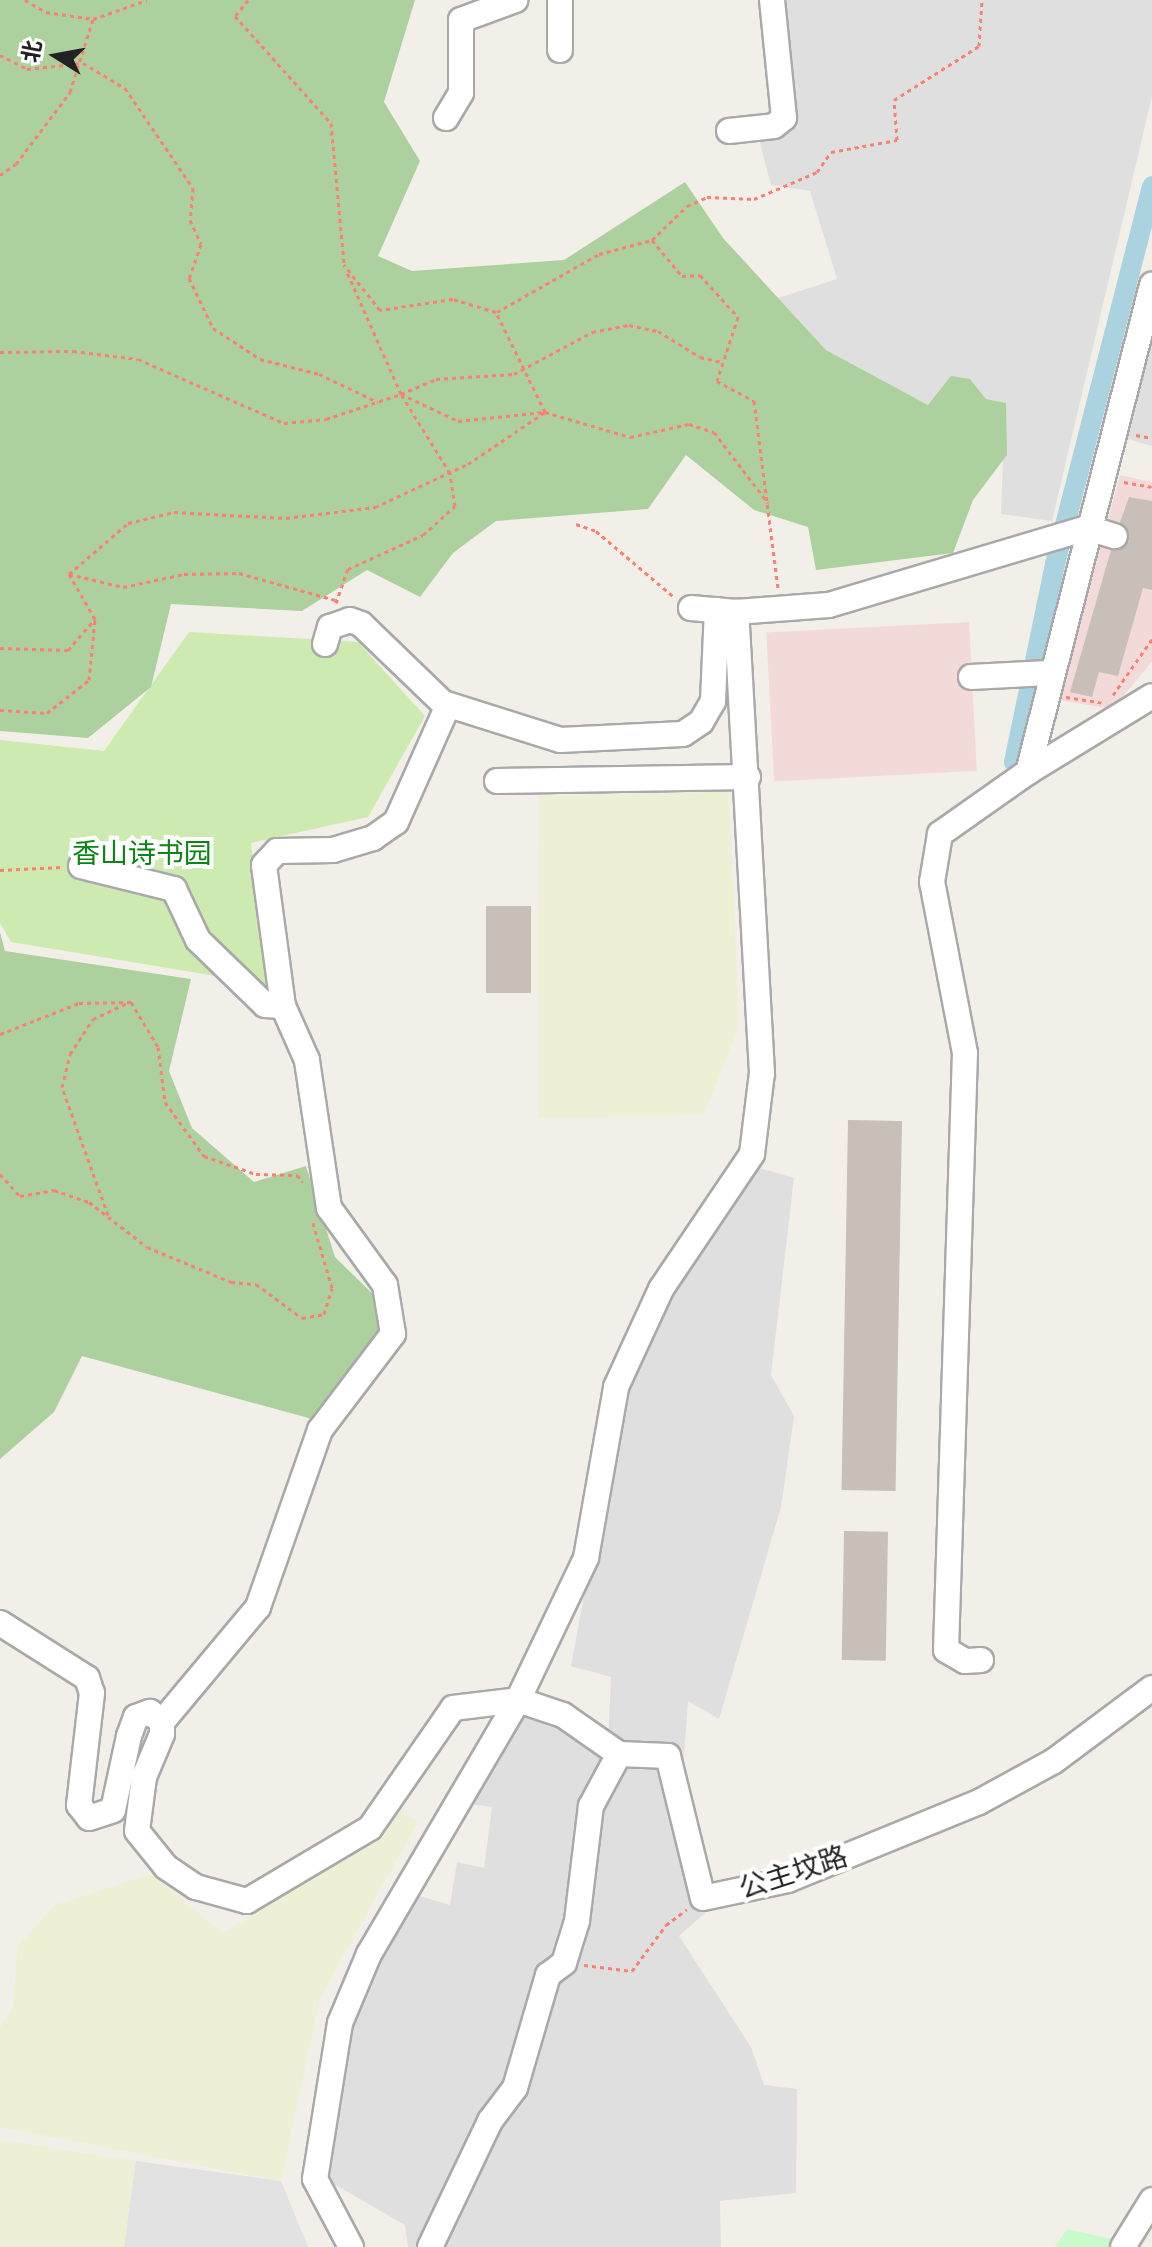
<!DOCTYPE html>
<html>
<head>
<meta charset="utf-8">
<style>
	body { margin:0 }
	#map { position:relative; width:1152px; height:2247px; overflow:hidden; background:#f2efe9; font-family:Cabin,"Noto Sans SC",sans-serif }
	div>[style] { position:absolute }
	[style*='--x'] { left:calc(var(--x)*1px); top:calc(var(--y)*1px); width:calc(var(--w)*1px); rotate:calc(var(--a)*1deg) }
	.residential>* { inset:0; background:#e0dfdf }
	.commercial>* { inset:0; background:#f2dad9; transform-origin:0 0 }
	.farmland>* { inset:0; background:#eef0d5 }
	.grass>* { inset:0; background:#cdebb0 }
	.forest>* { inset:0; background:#add19e }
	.park>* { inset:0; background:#c8facc }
	.parking>* { inset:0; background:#e2e2e2 }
	.canal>* { height:20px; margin:-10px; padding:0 10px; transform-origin:10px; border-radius:10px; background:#aad3df }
	.building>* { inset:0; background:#c7bfb8; transform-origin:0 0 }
	.path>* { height:3px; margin-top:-1.5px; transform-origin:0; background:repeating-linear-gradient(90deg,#fa8072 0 4px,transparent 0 8px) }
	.roads { filter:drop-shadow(2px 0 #a9a9a9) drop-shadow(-2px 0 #a9a9a9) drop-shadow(0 2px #a9a9a9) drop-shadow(0 -2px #a9a9a9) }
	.minor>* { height:24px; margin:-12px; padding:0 12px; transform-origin:12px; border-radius:12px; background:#fff }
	span { translate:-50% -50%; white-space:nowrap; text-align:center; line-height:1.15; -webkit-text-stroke:8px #fff; paint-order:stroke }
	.park-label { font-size:28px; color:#0c8416 }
	.street-label { font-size:28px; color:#222 }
	.north { position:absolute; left:16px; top:16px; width:80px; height:80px; -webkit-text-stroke:6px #fff; paint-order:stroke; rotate:281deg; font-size:22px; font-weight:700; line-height:32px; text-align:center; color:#222 }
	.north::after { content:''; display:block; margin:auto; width:28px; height:36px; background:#222; clip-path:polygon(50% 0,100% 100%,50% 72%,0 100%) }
</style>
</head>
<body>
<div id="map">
	<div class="residential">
		<div style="clip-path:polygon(768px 0,1152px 0,1152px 96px,1052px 521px,1001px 514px,1005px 403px,986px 399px,970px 379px,928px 405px,826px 350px,778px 298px,837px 279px,810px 191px,771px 185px,760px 143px,798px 127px)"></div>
		<div style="clip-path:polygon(1152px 327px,1152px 446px,1124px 438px)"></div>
		<div style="clip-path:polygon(759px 1168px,794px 1178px,771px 1375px,794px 1416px,781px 1507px,719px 1719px,688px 1701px,683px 1770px,705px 1913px,679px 1936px,751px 2047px,764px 2085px,797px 2089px,796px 2193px,720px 2201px,721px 2247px,408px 2247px,405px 2225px,320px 2176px,338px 2056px,373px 1960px,413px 1894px,450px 1905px,457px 1862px,484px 1868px,492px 1807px,470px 1804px,522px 1716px,608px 1743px,611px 1677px,571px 1666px,622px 1388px,670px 1293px)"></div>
	</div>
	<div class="commercial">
		<div style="clip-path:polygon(1120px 475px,1152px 482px,1152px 662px,1112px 709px,1059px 700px)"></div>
		<div style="left:969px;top:622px;width:149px;height:203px;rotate:87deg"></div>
	</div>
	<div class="farmland">
		<div style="clip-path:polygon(729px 792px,739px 1026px,704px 1115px,538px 1118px,539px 796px)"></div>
		<div style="clip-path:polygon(393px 1808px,418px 1822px,320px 1998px,281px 2181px,0 2127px,0 2028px,12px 2008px,18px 1946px,55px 1905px,151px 1874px,223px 1933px,361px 1848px)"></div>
		<div style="clip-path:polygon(0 2140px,136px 2161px,124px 2247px,0 2247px)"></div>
	</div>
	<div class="grass">
		<div style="clip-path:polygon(189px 632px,358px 642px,425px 716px,368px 817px,251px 843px,270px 985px,11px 942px,0 923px,0 740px,104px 751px)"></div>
	</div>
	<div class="forest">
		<div style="clip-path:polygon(0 0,415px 0,384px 102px,420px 161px,378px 256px,412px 271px,564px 260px,685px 182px,723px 238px,826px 350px,928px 405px,951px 376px,970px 379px,986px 399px,1006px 403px,1007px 455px,973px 500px,953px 553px,816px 570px,808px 527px,754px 510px,686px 455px,648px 509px,496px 521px,453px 553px,420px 597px,367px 570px,302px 611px,171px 604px,151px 687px,88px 738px,0 731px)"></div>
		<div style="clip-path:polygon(0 932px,5px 951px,191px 979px,169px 1071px,192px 1128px,254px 1182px,306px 1166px,335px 1257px,387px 1308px,386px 1332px,312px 1419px,82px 1356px,54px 1412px,0 1459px)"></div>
	</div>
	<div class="park">
		<div style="clip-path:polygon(1067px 2229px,1125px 2242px,1136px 2247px,1055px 2247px)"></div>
	</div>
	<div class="parking">
		<div style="clip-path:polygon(136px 2161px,281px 2181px,308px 2247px,124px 2247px)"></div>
	</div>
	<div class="canal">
		<div style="--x:1014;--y:762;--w:202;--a:-78.3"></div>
		<div style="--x:1055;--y:564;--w:390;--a:-75.6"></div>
	</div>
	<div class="building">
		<div style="clip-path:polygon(1129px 497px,1152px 501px,1152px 590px,1143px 588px,1118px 676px,1099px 672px,1092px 697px,1070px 692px,1111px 550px,1129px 541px,1120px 522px)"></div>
		<div style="left:486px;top:906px;width:45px;height:87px"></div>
		<div style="left:848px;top:1120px;width:54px;height:370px;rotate:1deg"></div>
		<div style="left:844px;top:1531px;width:44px;height:129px;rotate:1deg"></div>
	</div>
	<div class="path">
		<div style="--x:25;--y:0;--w:24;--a:30"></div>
		<div style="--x:46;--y:12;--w:48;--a:8.5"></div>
		<div style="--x:93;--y:19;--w:57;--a:-19.4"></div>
		<div style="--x:248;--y:0;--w:21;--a:129"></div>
		<div style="--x:235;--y:16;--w:144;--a:48.1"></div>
		<div style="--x:331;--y:123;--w:141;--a:84.7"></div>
		<div style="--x:0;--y:55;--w:30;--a:27"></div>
		<div style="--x:27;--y:69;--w:56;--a:-6.1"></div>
		<div style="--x:83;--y:63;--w:49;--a:30.8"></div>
		<div style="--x:125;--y:88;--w:121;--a:55.8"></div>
		<div style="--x:193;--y:188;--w:32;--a:95"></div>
		<div style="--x:190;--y:220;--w:26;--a:65"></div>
		<div style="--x:201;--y:244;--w:36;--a:109"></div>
		<div style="--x:189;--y:278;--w:55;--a:64.4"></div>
		<div style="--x:213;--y:328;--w:56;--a:33.4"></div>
		<div style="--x:260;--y:359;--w:61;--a:14.3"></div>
		<div style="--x:319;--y:374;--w:65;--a:25.4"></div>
		<div style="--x:0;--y:175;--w:19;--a:-35"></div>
		<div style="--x:16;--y:164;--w:90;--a:-53.1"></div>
		<div style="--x:70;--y:92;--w:77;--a:-72.5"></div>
		<div style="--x:652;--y:240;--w:49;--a:-44.2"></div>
		<div style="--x:687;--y:206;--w:22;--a:-24"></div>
		<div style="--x:707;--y:197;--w:47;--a:2.4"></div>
		<div style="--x:754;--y:199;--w:69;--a:-23.2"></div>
		<div style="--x:817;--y:172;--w:24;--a:-55"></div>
		<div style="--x:831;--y:152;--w:67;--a:-10.3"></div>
		<div style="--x:897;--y:140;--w:40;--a:-94.3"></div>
		<div style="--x:894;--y:100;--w:101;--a:-32.4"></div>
		<div style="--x:979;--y:46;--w:46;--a:-86.3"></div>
		<div style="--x:497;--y:312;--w:117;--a:-29.6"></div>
		<div style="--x:599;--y:254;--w:55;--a:-14.8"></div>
		<div style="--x:652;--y:240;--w:47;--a:50.2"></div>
		<div style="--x:682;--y:276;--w:18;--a:-3"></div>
		<div style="--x:700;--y:275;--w:57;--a:47.9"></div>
		<div style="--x:738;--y:317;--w:67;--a:108.2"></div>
		<div style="--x:717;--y:381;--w:42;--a:28.4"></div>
		<div style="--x:754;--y:401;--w:189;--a:82.7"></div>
		<div style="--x:0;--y:352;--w:73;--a:-0.8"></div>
		<div style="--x:73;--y:351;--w:65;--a:7"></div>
		<div style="--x:138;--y:359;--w:159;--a:23.7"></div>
		<div style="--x:284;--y:423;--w:42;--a:-5.4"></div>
		<div style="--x:326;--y:419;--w:79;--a:-18.4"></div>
		<div style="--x:401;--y:394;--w:63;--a:25.3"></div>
		<div style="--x:458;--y:421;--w:87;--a:-5.9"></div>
		<div style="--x:545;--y:412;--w:89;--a:16.4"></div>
		<div style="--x:630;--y:437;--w:60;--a:-12.4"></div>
		<div style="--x:689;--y:424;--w:26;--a:18"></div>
		<div style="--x:714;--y:432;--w:89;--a:52.7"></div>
		<div style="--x:401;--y:394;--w:38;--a:-23"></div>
		<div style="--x:436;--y:379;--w:78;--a:-3.7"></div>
		<div style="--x:514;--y:374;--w:89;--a:-28.3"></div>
		<div style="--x:592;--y:332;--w:38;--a:-11"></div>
		<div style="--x:629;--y:325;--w:30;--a:12"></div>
		<div style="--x:658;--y:331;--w:49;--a:31.8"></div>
		<div style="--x:700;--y:357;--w:23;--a:13"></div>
		<div style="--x:1136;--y:435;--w:16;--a:11"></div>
		<div style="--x:1124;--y:482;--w:28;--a:10"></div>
		<div style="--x:576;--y:524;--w:21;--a:19"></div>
		<div style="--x:596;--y:531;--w:102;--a:40.2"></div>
		<div style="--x:69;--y:574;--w:56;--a:13.5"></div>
		<div style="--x:123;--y:587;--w:62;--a:-12"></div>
		<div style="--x:184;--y:574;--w:55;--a:-1"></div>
		<div style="--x:239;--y:573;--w:100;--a:15.7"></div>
		<div style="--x:336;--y:603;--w:36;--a:-71"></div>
		<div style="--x:348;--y:569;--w:82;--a:-24.4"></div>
		<div style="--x:423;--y:535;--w:43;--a:-42.2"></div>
		<div style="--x:455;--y:506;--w:33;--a:-99"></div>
		<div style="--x:450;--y:473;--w:93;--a:-121.8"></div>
		<div style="--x:401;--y:394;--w:136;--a:-113.9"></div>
		<div style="--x:0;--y:648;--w:68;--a:1.7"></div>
		<div style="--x:68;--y:650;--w:41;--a:-48.9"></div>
		<div style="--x:95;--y:619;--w:52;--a:-120"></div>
		<div style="--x:69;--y:574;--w:78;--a:-40.8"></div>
		<div style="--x:128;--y:523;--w:47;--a:-13.4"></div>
		<div style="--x:174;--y:512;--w:112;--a:3.1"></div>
		<div style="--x:286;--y:518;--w:90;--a:-7"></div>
		<div style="--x:375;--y:507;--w:102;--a:-24.8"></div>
		<div style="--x:468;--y:464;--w:93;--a:-34"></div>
		<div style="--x:545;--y:412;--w:111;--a:-116.1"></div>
		<div style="--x:496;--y:312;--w:45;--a:-163.2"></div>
		<div style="--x:453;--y:299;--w:74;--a:171.4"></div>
		<div style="--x:380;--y:310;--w:58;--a:-128.7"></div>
		<div style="--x:1113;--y:695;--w:68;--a:-55.1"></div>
		<div style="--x:1066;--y:697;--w:36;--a:9"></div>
		<div style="--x:0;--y:710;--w:47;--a:3.7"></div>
		<div style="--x:47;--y:713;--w:53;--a:-38.2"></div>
		<div style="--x:89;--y:680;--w:61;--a:-84.4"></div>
		<div style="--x:0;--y:870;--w:62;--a:-2.8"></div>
		<div style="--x:0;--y:1034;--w:85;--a:-21.4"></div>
		<div style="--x:79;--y:1003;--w:52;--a:-1.1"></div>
		<div style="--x:131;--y:1002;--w:52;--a:59"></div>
		<div style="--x:158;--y:1047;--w:55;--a:82.7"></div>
		<div style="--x:165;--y:1102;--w:67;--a:54.2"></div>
		<div style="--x:204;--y:1156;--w:55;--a:19.1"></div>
		<div style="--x:256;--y:1174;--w:41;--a:1.4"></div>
		<div style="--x:297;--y:1175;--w:9;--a:54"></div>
		<div style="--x:0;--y:1174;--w:30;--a:48"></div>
		<div style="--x:20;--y:1196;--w:35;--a:-10"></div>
		<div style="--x:54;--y:1190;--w:37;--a:19"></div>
		<div style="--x:89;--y:1202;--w:73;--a:37.8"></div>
		<div style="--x:147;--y:1247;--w:91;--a:22.6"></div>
		<div style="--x:231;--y:1282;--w:25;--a:5"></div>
		<div style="--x:256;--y:1284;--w:57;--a:36.5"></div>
		<div style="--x:302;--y:1318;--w:22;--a:-10"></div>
		<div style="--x:324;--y:1314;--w:27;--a:-73"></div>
		<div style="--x:332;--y:1288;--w:68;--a:-106.3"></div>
		<div style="--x:108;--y:1215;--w:136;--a:-109.8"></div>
		<div style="--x:62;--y:1087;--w:34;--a:-76"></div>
		<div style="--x:70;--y:1054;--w:42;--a:-56.7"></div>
		<div style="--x:93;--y:1019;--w:40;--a:-25"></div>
		<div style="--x:584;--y:1965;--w:48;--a:7.1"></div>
		<div style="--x:632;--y:1971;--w:57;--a:-53.5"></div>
		<div style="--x:666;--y:1925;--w:26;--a:-37"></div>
	</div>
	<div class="roads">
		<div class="minor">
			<div style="--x:560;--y:50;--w:50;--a:-90"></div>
			<div style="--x:446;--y:118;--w:29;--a:-59"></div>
			<div style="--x:461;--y:93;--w:73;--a:-90"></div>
			<div style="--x:461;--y:20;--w:58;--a:-20.3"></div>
			<div style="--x:729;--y:131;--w:45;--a:-6.3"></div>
			<div style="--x:774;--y:126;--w:13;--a:-39"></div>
			<div style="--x:784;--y:118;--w:119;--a:-95.8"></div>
			<div style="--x:691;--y:608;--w:45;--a:5.1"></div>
			<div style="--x:736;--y:612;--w:93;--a:-4.3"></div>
			<div style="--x:829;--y:605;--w:270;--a:-16.6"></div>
			<div style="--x:1088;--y:528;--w:28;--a:17"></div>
			<div style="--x:325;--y:644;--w:18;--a:-74"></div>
			<div style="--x:330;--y:627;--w:21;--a:-19"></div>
			<div style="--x:350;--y:620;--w:12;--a:20"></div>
			<div style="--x:361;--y:624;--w:114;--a:43.9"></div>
			<div style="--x:443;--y:703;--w:123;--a:17.5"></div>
			<div style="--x:560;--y:740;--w:123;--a:-2.8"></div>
			<div style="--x:683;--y:734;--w:22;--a:-34"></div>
			<div style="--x:701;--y:722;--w:24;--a:-60"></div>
			<div style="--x:713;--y:701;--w:91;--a:-87.5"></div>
			<div style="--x:971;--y:677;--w:77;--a:-3"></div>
			<div style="--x:1028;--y:772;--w:145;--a:-31.5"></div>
			<div style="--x:497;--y:781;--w:251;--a:-0.9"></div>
			<div style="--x:81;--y:866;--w:96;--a:13.9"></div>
			<div style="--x:174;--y:889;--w:56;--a:64.8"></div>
			<div style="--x:198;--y:940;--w:93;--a:44.1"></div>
			<div style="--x:265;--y:1005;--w:18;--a:3"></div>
			<div style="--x:0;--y:1623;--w:103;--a:32.3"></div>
			<div style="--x:87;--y:1678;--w:16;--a:72"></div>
			<div style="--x:92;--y:1693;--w:113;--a:96.6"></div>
			<div style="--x:79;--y:1805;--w:16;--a:52"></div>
			<div style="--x:89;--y:1818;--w:25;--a:-18"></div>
			<div style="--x:113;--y:1810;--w:76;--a:-77.8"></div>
			<div style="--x:129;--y:1736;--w:20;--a:-70"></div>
			<div style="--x:136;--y:1717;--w:15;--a:-20"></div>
			<div style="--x:150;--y:1712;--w:16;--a:40"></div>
			<div style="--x:162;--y:1722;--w:12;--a:90"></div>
			<div style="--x:162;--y:1734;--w:47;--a:112.7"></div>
			<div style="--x:144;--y:1777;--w:54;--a:97.4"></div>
			<div style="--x:137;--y:1831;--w:46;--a:51.1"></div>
			<div style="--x:166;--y:1867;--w:36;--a:34"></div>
			<div style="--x:196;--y:1887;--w:53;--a:15.4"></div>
			<div style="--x:247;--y:1901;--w:143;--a:-30.7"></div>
			<div style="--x:370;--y:1828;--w:146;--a:-55.3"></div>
			<div style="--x:453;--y:1708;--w:65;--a:-7"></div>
			<div style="--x:518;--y:1700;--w:47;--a:18.4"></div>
			<div style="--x:563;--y:1715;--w:68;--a:34.9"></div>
			<div style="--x:619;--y:1754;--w:49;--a:2.3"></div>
			<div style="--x:668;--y:1756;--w:146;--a:76.2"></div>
			<div style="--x:703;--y:1898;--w:87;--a:-12"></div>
			<div style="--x:788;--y:1880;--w:206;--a:-22.2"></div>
			<div style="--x:979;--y:1802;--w:85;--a:-28.7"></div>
			<div style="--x:1054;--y:1761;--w:122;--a:-36.7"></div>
			<div style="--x:981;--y:1660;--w:16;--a:176"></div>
			<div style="--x:965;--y:1661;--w:22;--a:-150"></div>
			<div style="--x:946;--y:1650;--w:597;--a:-88.18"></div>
			<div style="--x:965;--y:1053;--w:174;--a:-100.9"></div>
			<div style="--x:932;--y:882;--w:49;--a:-80.5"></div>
			<div style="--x:940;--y:834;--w:108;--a:-35.2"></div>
			<div style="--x:1028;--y:772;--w:503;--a:-75.71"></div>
			<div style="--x:162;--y:1722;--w:150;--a:-50.1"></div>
			<div style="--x:258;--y:1607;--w:188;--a:-70.7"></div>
			<div style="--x:320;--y:1430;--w:121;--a:-52.8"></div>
			<div style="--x:393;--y:1334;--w:50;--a:-99.3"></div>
			<div style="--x:385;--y:1285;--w:95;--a:-126"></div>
			<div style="--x:329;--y:1208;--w:150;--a:-98.5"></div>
			<div style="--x:307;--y:1060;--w:59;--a:-114"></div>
			<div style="--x:283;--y:1006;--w:142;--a:-97.7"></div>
			<div style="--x:264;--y:865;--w:19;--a:-47"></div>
			<div style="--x:277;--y:851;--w:56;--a:-1"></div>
			<div style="--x:333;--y:850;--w:42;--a:-16.7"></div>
			<div style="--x:373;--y:838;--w:28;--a:-35"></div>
			<div style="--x:396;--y:822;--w:128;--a:-66"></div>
			<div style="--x:351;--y:2247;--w:77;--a:-117.9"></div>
			<div style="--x:315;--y:2179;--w:158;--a:-80.9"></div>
			<div style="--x:340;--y:2023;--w:75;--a:-67.2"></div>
			<div style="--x:369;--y:1954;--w:294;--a:-59.6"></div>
			<div style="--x:518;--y:1700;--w:157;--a:-64.4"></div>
			<div style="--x:586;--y:1558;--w:174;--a:-80"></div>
			<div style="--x:616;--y:1387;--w:108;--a:-65.3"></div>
			<div style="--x:661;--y:1289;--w:163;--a:-56"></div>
			<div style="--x:752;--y:1154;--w:82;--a:-83"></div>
			<div style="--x:762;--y:1073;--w:462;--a:-93.2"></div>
			<div style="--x:430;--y:2247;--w:140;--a:-64.5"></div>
			<div style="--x:490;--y:2121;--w:41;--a:-52.9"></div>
			<div style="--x:515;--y:2088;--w:118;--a:-73.7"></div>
			<div style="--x:548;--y:1975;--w:20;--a:-37"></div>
			<div style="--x:564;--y:1963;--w:44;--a:-72.8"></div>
			<div style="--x:577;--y:1921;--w:116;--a:-83.1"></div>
			<div style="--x:591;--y:1806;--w:59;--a:-61.7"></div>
			<div style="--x:1123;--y:2247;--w:55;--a:-58.3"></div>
		</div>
	</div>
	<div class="park-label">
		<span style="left:142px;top:853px">香山诗书园</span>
	</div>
	<div class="street-label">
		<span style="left:793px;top:1872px;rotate:-18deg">公主坟路</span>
	</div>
	<div class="north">北</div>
</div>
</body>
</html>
